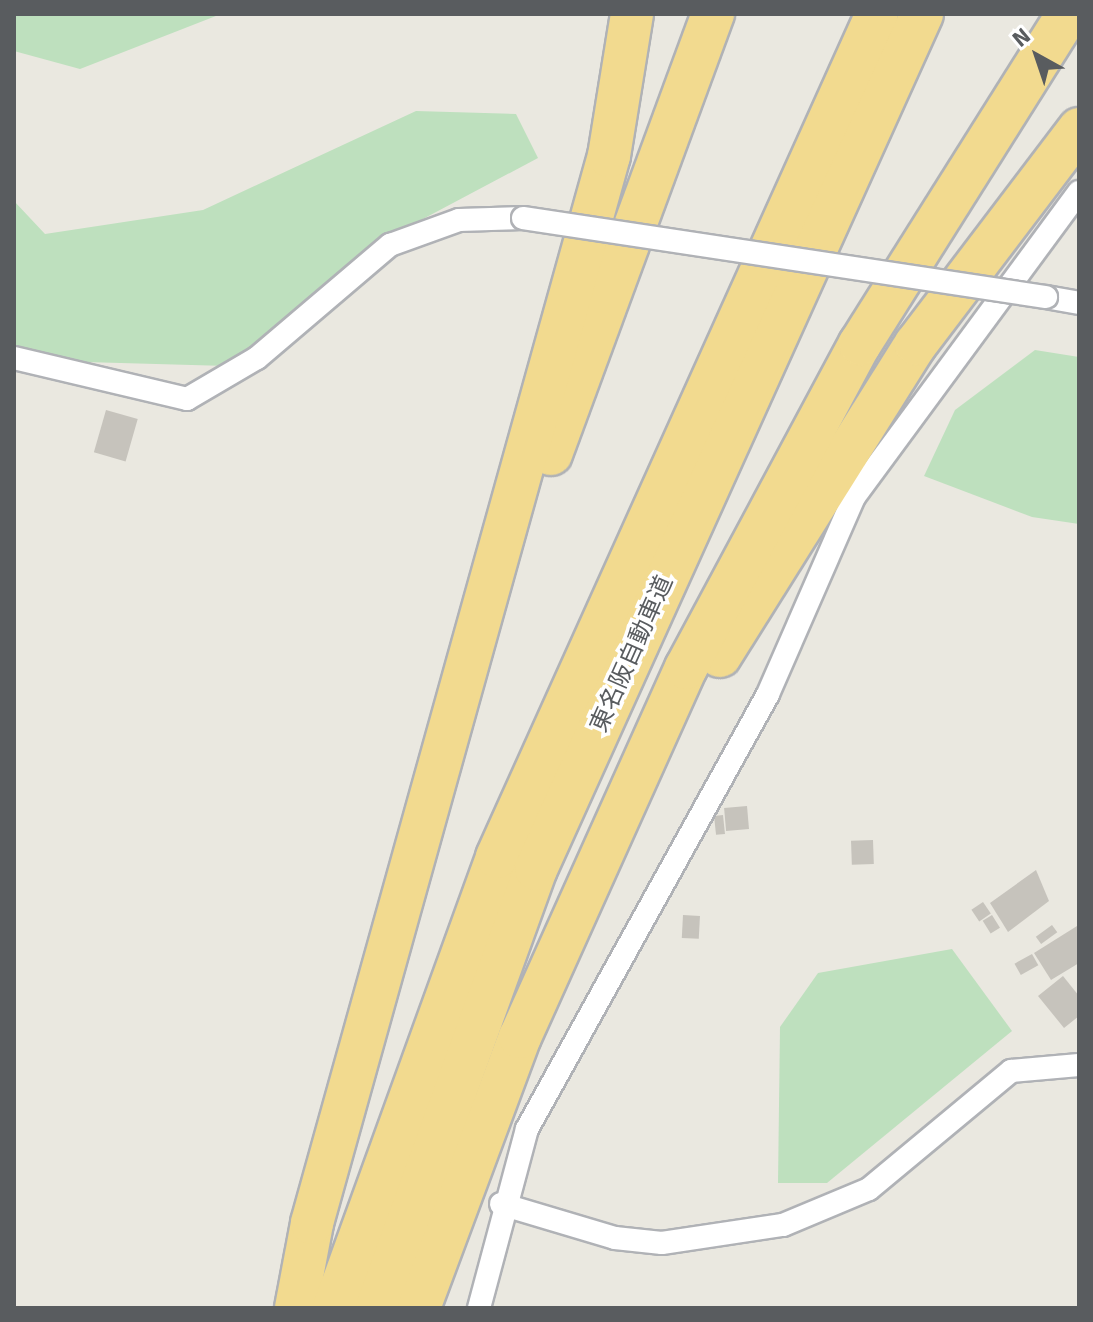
<!DOCTYPE html>
<html>
<head>
<meta charset="utf-8">
<style>
	body { margin:0 }
	#map { position:relative; width:1093px; height:1322px; overflow:hidden; background:#eae8e0; font-family:Signika,"Noto Sans JP",sans-serif }
	div>[style] { position:absolute }
	[style*='--x'] { left:calc(var(--x)*1px); top:calc(var(--y)*1px); width:calc(var(--w)*1px); rotate:calc(var(--a)*1deg) }
	.green>* { inset:0; background:#bee0be }
	.building>* { inset:0; background:#c6c3bc; transform-origin:0 0 }
	.roads { filter:drop-shadow(2px 0 #b0b2b6) drop-shadow(-2px 0 #b0b2b6) drop-shadow(0 2px #b0b2b6) drop-shadow(0 -2px #b0b2b6) }
	.minor>* { height:22px; margin:-11px; padding:0 11px; transform-origin:11px; border-radius:11px; background:#fff }
	.motorway>* { height:42px; margin:-21px; padding:0 21px; transform-origin:21px; border-radius:21px; background:#f2da8f }
	.bridges { filter:drop-shadow(2px 0 #b0b2b6) drop-shadow(-2px 0 #b0b2b6) drop-shadow(0 2px #b0b2b6) drop-shadow(0 -2px #b0b2b6) }
	.minor-bridge>* { height:22px; margin:-11px; padding:0 11px; transform-origin:11px; border-radius:11px; background:#fff }
	span { translate:-50% -50%; white-space:nowrap; text-align:center; line-height:1.15; -webkit-text-stroke:7px #fff; paint-order:stroke }
	.street-label { font-size:24px; color:#595c5f }
	.frame { position:absolute; inset:0; border:16px solid #595c5f; pointer-events:none }
	.north { position:absolute; left:997px; top:16px; width:80px; height:80px; -webkit-text-stroke:6px #fff; paint-order:stroke; rotate:320deg; font-size:22px; font-weight:700; line-height:32px; text-align:center; color:#595c5f }
	.north::after { content:''; display:block; margin:auto; width:28px; height:36px; background:#595c5f; clip-path:polygon(50% 0,100% 100%,50% 72%,0 100%) }
</style>
</head>
<body>
<div id="map">
	<div class="green">
		<div style="clip-path:polygon(14px 14px,221px 14px,80px 69px,14px 51px)"></div>
		<div style="clip-path:polygon(416px 111px,516px 114px,538px 158px,389px 237px,227px 366px,14px 360px,14px 201px,45px 234px,203px 210px)"></div>
		<div style="clip-path:polygon(1035px 350px,1079px 357px,1079px 524px,1032px 517px,924px 476px,955px 410px)"></div>
		<div style="clip-path:polygon(952px 949px,1012px 1031px,827px 1183px,778px 1183px,780px 1027px,818px 973px)"></div>
	</div>
	<div class="building">
		<div style="left:106px;top:410px;width:33px;height:44px;rotate:16deg"></div>
		<div style="left:747px;top:806px;width:23px;height:23px;rotate:85deg"></div>
		<div style="left:723px;top:815px;width:19px;height:9px;rotate:84deg"></div>
		<div style="left:873px;top:840px;width:24px;height:22px;rotate:88deg"></div>
		<div style="clip-path:polygon(1036px 870px,1049px 901px,1008px 932px,990px 903px)"></div>
		<div style="left:983px;top:902px;width:14px;height:14px;rotate:56deg"></div>
		<div style="left:683px;top:915px;width:17px;height:23px;rotate:3deg"></div>
		<div style="left:992px;top:915px;width:15px;height:11px;rotate:58deg"></div>
		<div style="left:1052px;top:925px;width:9px;height:20px;rotate:54deg"></div>
		<div style="clip-path:polygon(1077px 926px,1079px 963px,1051px 980px,1034px 953px)"></div>
		<div style="left:1032px;top:954px;width:13px;height:20px;rotate:61deg"></div>
		<div style="clip-path:polygon(1063px 976px,1079px 996px,1079px 1016px,1064px 1028px,1038px 996px)"></div>
	</div>
	<div class="roads">
		<div class="minor">
			<div style="--x:1046;--y:297;--w:34;--a:10"></div>
			<div style="--x:14;--y:358;--w:178;--a:13.3"></div>
			<div style="--x:187;--y:399;--w:81;--a:-30.4"></div>
			<div style="--x:257;--y:358;--w:175;--a:-40.4"></div>
			<div style="--x:390;--y:245;--w:73;--a:-19.9"></div>
			<div style="--x:459;--y:220;--w:64;--a:-1.8"></div>
			<div style="--x:501;--y:1204;--w:119;--a:16.6"></div>
			<div style="--x:615;--y:1238;--w:47;--a:6.1"></div>
			<div style="--x:662;--y:1243;--w:122;--a:-8.5"></div>
			<div style="--x:783;--y:1225;--w:93;--a:-22.7"></div>
			<div style="--x:869;--y:1189;--w:185;--a:-39.7"></div>
			<div style="--x:1011;--y:1071;--w:68;--a:-5"></div>
			<div style="--x:479;--y:1308;--w:185;--a:-75"></div>
			<div style="--x:527;--y:1129;--w:497;--a:-61"></div>
			<div style="--x:768;--y:694;--w:215;--a:-66.4"></div>
			<div style="--x:854;--y:497;--w:379;--a:-53.6"></div>
		</div>
		<div class="motorway">
			<div style="--x:551;--y:454;--w:469;--a:-69.8"></div>
			<div style="--x:720;--y:656;--w:368;--a:-57.9"></div>
			<div style="--x:916;--y:344;--w:270;--a:-52.8"></div>
			<div style="--x:296;--y:1308;--w:86;--a:-79.3"></div>
			<div style="--x:312;--y:1223;--w:1108;--a:-74.45"></div>
			<div style="--x:609;--y:156;--w:144;--a:-80.8"></div>
			<div style="--x:334;--y:1308;--w:480;--a:-70.1"></div>
			<div style="--x:497;--y:857;--w:925;--a:-65.74"></div>
			<div style="--x:377;--y:1308;--w:467;--a:-70.1"></div>
			<div style="--x:536;--y:869;--w:938;--a:-65.7"></div>
			<div style="--x:419;--y:1308;--w:289;--a:-69.6"></div>
			<div style="--x:520;--y:1037;--w:405;--a:-65.8"></div>
			<div style="--x:686;--y:668;--w:368;--a:-61.8"></div>
			<div style="--x:860;--y:344;--w:390;--a:-57.8"></div>
		</div>
	</div>
	<div class="bridges">
		<div class="minor-bridge">
			<div style="--x:523;--y:218;--w:529;--a:8.59"></div>
		</div>
	</div>
	<div class="street-label">
		<span style="left:632px;top:654px;rotate:-66deg">東名阪自動車道</span>
	</div>
	<div class="frame"></div>
	<div class="north">N</div>
</div>
</body>
</html>
